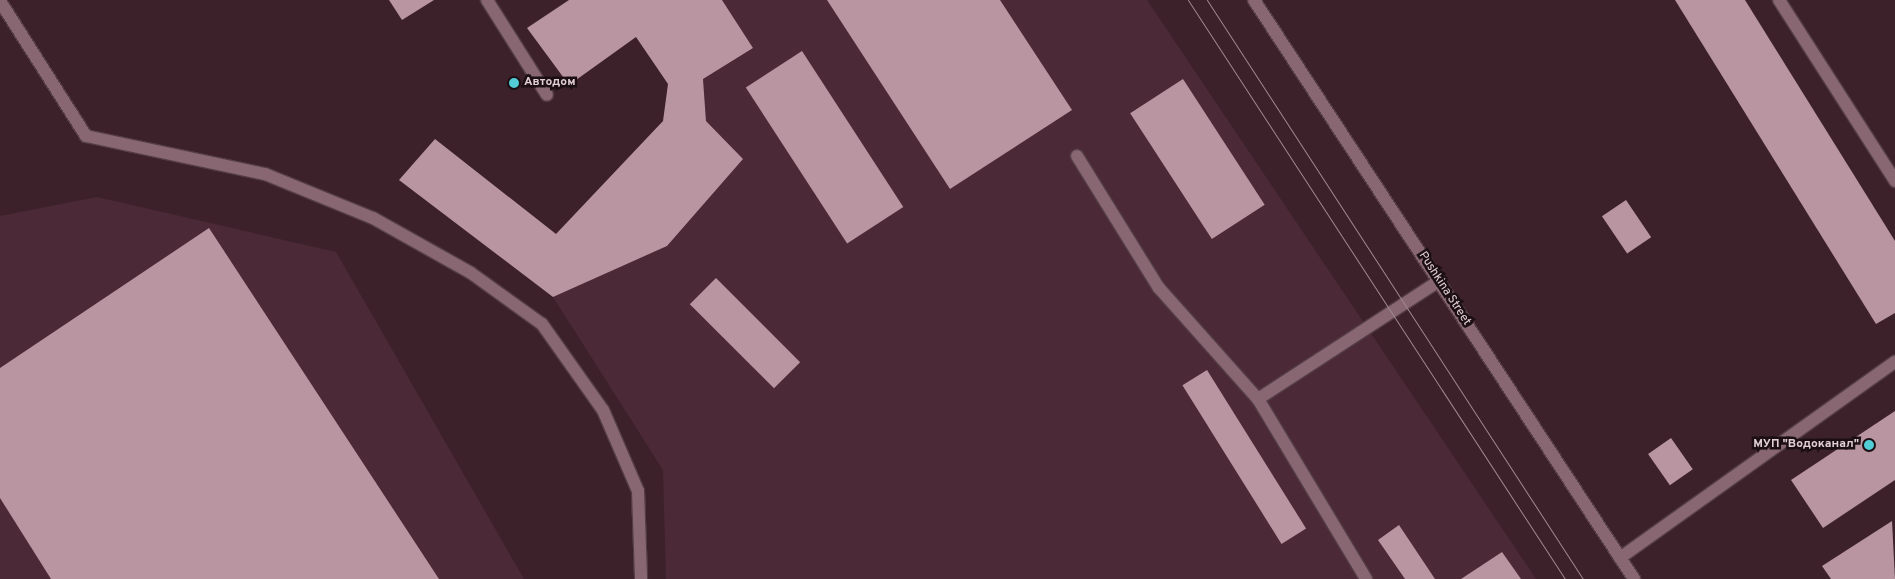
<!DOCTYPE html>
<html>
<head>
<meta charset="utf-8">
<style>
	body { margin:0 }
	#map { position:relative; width:1895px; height:579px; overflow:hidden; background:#3c212b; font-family:Overpass,sans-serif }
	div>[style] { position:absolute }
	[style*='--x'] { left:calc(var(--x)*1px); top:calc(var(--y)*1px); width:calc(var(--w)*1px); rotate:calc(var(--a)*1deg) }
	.built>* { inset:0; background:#4b2936 }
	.building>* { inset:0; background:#b895a0; transform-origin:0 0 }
	.roads { filter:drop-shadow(1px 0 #543d46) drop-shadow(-1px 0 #543d46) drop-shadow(0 1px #543d46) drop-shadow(0 -1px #543d46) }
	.service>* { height:12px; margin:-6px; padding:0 6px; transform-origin:6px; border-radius:6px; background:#886772 }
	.tertiary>* { height:12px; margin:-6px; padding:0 6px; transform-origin:6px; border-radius:6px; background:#886772 }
	.tram>* { height:1px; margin:-0.5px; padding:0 0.5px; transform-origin:0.5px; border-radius:0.5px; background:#9f8990 }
	.dots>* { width:14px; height:14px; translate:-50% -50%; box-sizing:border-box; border:2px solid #1b0f13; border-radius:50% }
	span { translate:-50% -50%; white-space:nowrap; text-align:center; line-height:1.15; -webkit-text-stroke:5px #1b0f13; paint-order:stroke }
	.poi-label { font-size:12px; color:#e3d0d6; font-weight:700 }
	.left { translate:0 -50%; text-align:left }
	.right { translate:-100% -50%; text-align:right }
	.street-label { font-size:12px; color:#e3d0d6 }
</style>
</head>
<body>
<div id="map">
	<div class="built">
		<div style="clip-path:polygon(722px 0,1147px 0,1536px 579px,666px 579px,663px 470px,553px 297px,667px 246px,743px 159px,706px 121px,703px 79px,753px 48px)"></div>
		<div style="clip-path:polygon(97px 197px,336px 252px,524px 579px,0 579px,0 216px)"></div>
	</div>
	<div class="building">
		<div style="clip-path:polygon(389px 0,434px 0,402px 20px)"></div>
		<div style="clip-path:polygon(569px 0,722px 0,753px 48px,703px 79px,706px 121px,743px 159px,667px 246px,553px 297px,399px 180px,435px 139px,556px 234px,663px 121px,668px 84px,636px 37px,569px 85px,527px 28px)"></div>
		<div style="clip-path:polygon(827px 0,1000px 0,1072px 110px,950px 189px)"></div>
		<div style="clip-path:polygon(1675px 0,1745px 0,1895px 241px,1895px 313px,1876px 324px)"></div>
		<div style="left:802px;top:51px;width:186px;height:67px;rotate:57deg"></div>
		<div style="left:1183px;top:79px;width:150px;height:63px;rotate:57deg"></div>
		<div style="left:1626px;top:200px;width:45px;height:29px;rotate:56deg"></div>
		<div style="clip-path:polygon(209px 228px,439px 579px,51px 579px,0 498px,0 368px)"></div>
		<div style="left:716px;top:278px;width:119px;height:37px;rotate:45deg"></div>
		<div style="left:1207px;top:370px;width:187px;height:29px;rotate:58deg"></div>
		<div style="clip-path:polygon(1895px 411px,1895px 480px,1823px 528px,1791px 480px)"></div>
		<div style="left:1671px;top:438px;width:38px;height:28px;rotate:55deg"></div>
		<div style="clip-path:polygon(1892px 521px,1895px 579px,1831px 579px,1822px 566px)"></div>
		<div style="clip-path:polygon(1399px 525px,1435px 579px,1405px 579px,1378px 540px)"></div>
		<div style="clip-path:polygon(1502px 552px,1521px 579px,1461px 579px)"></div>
	</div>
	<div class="roads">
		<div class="service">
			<div style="--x:487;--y:0;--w:112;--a:57.7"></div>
			<div style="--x:1779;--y:0;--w:215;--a:57.3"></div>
			<div style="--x:0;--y:1;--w:160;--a:57.5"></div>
			<div style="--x:86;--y:136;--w:183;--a:12"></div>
			<div style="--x:265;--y:174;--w:117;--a:22.2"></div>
			<div style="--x:373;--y:218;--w:112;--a:29.3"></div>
			<div style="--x:471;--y:273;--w:87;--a:35.7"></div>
			<div style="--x:542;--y:324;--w:105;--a:54.7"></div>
			<div style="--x:603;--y:410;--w:88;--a:66.6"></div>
			<div style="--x:638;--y:491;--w:88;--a:88"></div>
			<div style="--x:1077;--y:156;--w:155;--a:58.2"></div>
			<div style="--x:1159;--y:288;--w:149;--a:48.3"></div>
			<div style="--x:1258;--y:399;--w:210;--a:59"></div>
			<div style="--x:1258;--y:399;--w:216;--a:-33.1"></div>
			<div style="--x:1620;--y:558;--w:338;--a:-35.5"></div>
		</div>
		<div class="tertiary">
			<div style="--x:1254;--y:0;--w:693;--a:56.72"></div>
		</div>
	</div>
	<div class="tram">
		<div style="--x:1188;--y:0;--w:691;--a:56.93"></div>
		<div style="--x:1207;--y:0;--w:690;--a:57"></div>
	</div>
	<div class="dots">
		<div style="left:514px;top:83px;background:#52ccd6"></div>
		<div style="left:1869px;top:445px;background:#52ccd6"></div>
	</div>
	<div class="poi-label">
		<span class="left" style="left:524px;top:83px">Автодом</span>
		<span class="right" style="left:1859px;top:445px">МУП "Водоканал"</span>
	</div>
	<div class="street-label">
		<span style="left:1444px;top:289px;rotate:57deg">Pushkina Street</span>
	</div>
</div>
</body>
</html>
